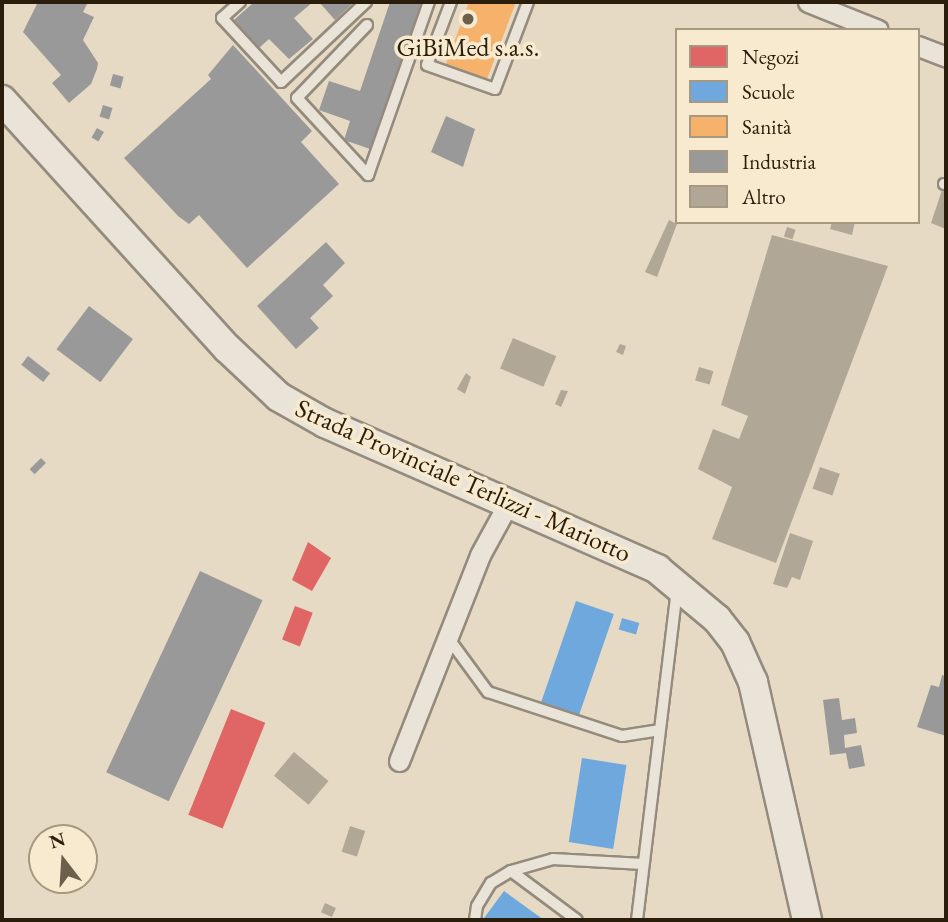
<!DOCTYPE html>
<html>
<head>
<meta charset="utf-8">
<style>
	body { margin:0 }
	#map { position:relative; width:948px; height:922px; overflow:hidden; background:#e6dac4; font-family:"EB Garamond",serif }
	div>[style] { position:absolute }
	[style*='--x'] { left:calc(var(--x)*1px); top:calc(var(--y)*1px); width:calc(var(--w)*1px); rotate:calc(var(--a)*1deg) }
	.shops>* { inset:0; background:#e06666; transform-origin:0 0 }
	.schools>* { inset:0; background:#6fa8dc; transform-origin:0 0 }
	.health>* { inset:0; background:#f6b26b }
	.industry>* { inset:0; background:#999; transform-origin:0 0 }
	.building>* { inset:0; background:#b0a797; transform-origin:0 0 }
	.roads { filter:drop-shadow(2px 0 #948b7d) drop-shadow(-2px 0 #948b7d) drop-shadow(0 2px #948b7d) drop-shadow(0 -2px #948b7d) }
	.service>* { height:10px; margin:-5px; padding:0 5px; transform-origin:5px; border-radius:5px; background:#eae4d8 }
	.minor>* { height:19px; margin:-9.5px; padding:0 9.5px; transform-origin:9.5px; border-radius:9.5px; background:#eae4d8 }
	.secondary>* { height:28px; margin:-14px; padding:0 14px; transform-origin:14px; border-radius:14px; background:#eae4d8 }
	.dots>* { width:19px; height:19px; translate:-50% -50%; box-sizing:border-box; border:4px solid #f8eacf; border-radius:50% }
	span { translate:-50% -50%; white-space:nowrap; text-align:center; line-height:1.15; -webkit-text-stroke:7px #f8eacf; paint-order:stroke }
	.poi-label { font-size:26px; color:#2a1d0b }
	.street-label { font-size:26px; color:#2a1d0b }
	.frame { position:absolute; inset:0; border:4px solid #2a1d0b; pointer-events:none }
	.legend { position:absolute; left:675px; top:28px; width:245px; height:196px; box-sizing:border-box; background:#f8eacf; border:2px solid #a69881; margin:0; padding:9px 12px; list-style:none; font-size:21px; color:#2a1d0b }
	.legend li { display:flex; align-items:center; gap:14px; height:35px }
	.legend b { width:35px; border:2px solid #a69881 }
	.north { position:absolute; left:28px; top:824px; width:70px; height:70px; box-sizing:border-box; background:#f8eacf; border:2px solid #a69881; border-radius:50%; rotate:343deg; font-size:19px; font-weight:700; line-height:28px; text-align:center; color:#2a1d0b }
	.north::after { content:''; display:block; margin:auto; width:24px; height:32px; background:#6c5f4c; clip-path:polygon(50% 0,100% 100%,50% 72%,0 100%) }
</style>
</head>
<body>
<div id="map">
	<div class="shops">
		<div style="clip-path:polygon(308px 542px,331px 558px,312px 591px,292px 580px)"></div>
		<div style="left:295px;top:606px;width:19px;height:36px;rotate:21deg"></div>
		<div style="left:231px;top:709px;width:37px;height:114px;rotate:22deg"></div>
	</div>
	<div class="schools">
		<div style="left:576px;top:601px;width:40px;height:108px;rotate:19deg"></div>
		<div style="left:622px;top:618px;width:18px;height:12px;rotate:16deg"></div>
		<div style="left:582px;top:758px;width:45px;height:85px;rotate:9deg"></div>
		<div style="clip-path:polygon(504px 891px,544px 920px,484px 918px)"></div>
	</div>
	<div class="health">
		<div style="clip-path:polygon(469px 2px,516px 2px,487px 79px,446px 64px)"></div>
	</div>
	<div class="industry">
		<div style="clip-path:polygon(38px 2px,88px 2px,83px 12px,94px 17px,83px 40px,98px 63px,97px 69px,91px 84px,69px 103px,52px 83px,61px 75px,23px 32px)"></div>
		<div style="clip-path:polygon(254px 2px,313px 2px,294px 18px,313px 39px,289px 59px,269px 39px,259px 48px,234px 20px)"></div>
		<div style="clip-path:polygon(319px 2px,354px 2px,335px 20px)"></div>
		<div style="clip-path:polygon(390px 2px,424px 2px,373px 150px,344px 140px,350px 121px,319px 110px,329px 81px,360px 91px)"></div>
		<div style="clip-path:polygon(233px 45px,312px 131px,301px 142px,339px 184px,247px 268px,199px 215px,189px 224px,178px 216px,124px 158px,211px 79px,208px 75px)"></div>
		<div style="left:113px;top:74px;width:11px;height:12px;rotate:15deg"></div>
		<div style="left:103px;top:105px;width:10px;height:12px;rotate:17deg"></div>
		<div style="clip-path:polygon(446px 116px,475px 129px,463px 167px,431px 152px)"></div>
		<div style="left:97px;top:128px;width:8px;height:11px;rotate:30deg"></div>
		<div style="clip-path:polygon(326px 242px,345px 263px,323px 285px,333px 296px,310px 318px,319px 328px,296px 349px,257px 306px)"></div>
		<div style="left:89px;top:306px;width:55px;height:54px;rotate:37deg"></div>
		<div style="left:28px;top:356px;width:28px;height:11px;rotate:38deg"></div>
		<div style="left:41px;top:458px;width:7px;height:16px;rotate:45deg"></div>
		<div style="left:200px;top:571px;width:69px;height:222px;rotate:25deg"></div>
		<div style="clip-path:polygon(942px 675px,946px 676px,946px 736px,917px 727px,931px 685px,939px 687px)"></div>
		<div style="clip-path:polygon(839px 698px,842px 720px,855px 718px,857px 733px,844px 735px,845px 748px,861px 745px,865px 766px,849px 769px,846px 753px,830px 755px,823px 700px)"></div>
	</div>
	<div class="building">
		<div style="clip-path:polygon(942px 190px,946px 191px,946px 229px,931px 223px)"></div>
		<div style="clip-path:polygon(669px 220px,677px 224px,657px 277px,645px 272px)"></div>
		<div style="clip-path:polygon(832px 222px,855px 222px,852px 235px,830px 229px)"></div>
		<div style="left:787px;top:227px;width:9px;height:10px;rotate:18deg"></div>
		<div style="clip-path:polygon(772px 235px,888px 266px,776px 563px,712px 539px,732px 487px,698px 469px,713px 429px,739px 439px,748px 416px,721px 405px)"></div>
		<div style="left:513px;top:338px;width:47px;height:33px;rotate:23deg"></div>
		<div style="clip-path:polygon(620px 344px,626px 346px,623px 355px,616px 352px)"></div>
		<div style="left:699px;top:367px;width:15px;height:14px;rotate:16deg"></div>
		<div style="clip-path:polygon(466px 373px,471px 377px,465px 394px,457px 389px)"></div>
		<div style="clip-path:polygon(561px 390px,568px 391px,561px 407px,555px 404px)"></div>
		<div style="left:820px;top:467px;width:21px;height:23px;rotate:19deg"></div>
		<div style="clip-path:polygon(790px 533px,813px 541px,800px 580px,792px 577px,787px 588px,773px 584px)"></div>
		<div style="left:294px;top:752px;width:45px;height:31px;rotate:40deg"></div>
		<div style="left:350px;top:826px;width:16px;height:27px;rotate:18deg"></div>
		<div style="left:325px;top:903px;width:12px;height:10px;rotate:24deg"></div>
	</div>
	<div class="roads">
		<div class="service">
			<div style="--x:240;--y:2;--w:24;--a:138"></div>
			<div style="--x:222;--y:18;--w:87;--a:47.3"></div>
			<div style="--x:281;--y:82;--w:117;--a:-43.3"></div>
			<div style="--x:451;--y:2;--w:67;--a:110.9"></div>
			<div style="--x:427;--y:65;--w:72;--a:19.4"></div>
			<div style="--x:495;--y:89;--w:93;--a:-69.2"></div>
			<div style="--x:367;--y:25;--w:101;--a:133.8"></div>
			<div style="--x:297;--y:98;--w:105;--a:47.3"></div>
			<div style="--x:368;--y:175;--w:183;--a:-70.6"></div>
			<div style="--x:944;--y:184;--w:2;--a:0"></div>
			<div style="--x:449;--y:639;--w:66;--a:53.7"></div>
			<div style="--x:488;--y:692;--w:141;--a:18.2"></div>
			<div style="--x:622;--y:736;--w:37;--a:-9"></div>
			<div style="--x:511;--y:871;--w:44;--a:-15.9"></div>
			<div style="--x:553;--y:859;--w:90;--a:3.2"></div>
			<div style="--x:475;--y:920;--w:14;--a:-82"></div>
			<div style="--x:477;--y:906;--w:27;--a:-59"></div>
			<div style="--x:491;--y:883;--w:23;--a:-31"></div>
			<div style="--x:511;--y:871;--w:82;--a:36.6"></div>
			<div style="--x:637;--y:920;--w:331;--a:-83.1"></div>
		</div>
		<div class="minor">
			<div style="--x:808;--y:2;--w:75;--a:21.8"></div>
			<div style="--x:918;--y:46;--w:30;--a:21"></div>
			<div style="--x:399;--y:761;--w:221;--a:-68.5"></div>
			<div style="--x:480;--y:555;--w:60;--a:-61.3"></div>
		</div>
		<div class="secondary">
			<div style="--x:2;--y:100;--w:335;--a:47.8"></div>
			<div style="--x:227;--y:348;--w:71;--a:43.3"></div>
			<div style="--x:279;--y:397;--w:53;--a:29.5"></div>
			<div style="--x:325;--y:423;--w:363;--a:23.7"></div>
			<div style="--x:657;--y:569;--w:78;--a:39.8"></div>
			<div style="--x:717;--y:619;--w:29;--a:52"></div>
			<div style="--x:735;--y:642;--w:44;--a:65.8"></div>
			<div style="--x:753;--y:682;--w:244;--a:77.2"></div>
		</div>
	</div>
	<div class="dots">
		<div style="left:468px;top:19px;background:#6c5f4c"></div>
	</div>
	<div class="poi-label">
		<span style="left:468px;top:48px">GiBiMed s.a.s.</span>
	</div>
	<div class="street-label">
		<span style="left:463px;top:481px;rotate:24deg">Strada Provinciale Terlizzi - Mariotto</span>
	</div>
	<div class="frame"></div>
	<ul class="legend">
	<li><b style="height:19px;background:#e06666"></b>Negozi</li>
	<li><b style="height:19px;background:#6fa8dc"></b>Scuole</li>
	<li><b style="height:19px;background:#f6b26b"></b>Sanità</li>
	<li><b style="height:19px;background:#999"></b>Industria</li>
	<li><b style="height:19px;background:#b0a797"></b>Altro</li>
	</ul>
	<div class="north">N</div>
</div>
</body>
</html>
